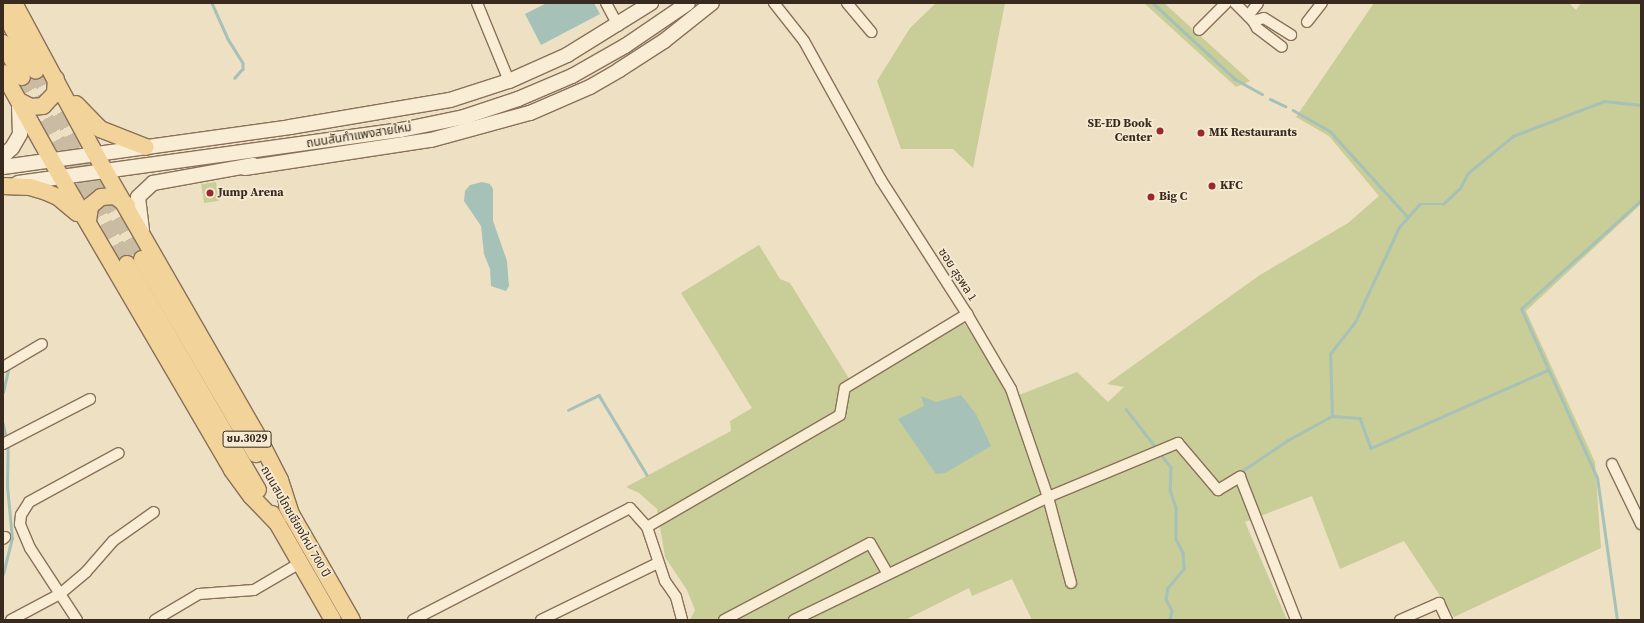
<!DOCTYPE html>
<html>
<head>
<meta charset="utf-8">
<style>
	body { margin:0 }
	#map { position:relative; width:1644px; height:623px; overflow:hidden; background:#eee0c3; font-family:"Source Serif 4","Noto Sans Thai",serif }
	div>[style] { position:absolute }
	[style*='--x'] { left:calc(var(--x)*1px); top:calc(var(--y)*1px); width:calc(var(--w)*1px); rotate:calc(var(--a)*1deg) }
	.green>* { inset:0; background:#c9cd97; transform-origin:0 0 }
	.water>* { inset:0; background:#a5c1b8 }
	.stream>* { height:2.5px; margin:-1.25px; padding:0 1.25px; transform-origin:1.25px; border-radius:1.25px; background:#a5c1b8 }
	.primary-tunnel>* { height:16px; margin-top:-8px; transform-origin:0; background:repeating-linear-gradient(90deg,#cabca2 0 16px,transparent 0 24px) }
	.roads { filter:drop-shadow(1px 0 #897159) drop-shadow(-1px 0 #897159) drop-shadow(0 1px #897159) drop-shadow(0 -1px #897159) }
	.street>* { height:10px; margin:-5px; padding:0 5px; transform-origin:5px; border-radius:5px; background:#f9edd6 }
	.secondary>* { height:14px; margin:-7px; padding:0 7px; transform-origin:7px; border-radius:7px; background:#f9edd6 }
	.primary>* { height:16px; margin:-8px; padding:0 8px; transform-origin:8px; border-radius:8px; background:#f2d39a }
	.dots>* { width:11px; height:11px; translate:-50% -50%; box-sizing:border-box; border:2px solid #f6ead2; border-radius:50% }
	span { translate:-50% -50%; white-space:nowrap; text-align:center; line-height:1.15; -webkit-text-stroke:3.5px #f6ead2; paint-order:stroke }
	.shield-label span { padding:1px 3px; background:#f6ead2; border:1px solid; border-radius:3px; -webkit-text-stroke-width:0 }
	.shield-label { font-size:11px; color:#382a1e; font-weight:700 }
	.poi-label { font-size:12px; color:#382a1e; font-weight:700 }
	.right { translate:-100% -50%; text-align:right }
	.left { translate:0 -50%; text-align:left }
	.street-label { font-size:12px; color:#382a1e }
	.frame { position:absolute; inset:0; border:4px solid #382a1e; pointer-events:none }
</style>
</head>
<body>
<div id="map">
	<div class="green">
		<div style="clip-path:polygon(936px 3px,1005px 3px,973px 168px,953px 149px,901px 149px,877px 81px,910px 28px)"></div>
		<div style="clip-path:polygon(1144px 3px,1164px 3px,1250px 81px,1236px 87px)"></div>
		<div style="clip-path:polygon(1374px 3px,1569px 3px,1576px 10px,1581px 3px,1641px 3px,1641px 204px,1526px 311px,1595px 462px,1601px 548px,1454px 617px,1404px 541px,1340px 569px,1312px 496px,1245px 522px,1287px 620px,1032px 620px,1012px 579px,972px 596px,969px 588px,905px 620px,690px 620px,695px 610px,687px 590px,665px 557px,657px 509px,639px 493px,626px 487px,731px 431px,730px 421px,752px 408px,681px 293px,759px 245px,780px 279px,790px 283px,853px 385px,963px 322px,988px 356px,1009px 399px,1077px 372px,1108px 402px,1124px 387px,1107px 384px,1260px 275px,1348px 223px,1379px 196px,1329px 136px,1296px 117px)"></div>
		<div style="left:216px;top:182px;width:19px;height:15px;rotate:81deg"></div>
	</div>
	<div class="water">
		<div style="clip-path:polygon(547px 3px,594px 3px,600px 14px,541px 45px,525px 14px)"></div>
		<div style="clip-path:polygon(482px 182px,490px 184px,493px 189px,493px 221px,507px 261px,509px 286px,506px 291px,491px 286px,490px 269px,484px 254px,481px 226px,464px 201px,465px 191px,470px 185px)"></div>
		<div style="clip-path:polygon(961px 395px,976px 414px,991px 446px,945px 473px,936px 474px,898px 419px,924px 406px,921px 396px,936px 402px)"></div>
	</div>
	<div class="stream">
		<div style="--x:212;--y:3;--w:39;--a:66"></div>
		<div style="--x:228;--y:39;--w:28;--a:58"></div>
		<div style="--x:243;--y:63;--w:6;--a:90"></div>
		<div style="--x:243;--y:69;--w:12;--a:132"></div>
		<div style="--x:1153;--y:3;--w:112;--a:42.8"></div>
		<div style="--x:1235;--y:79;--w:31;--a:29"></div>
		<div style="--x:1270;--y:99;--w:17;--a:25"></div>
		<div style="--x:1293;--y:110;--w:43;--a:29.6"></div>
		<div style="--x:1330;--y:131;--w:115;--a:47.8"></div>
		<div style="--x:3;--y:392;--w:22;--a:-77"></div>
		<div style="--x:1126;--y:409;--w:46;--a:52.1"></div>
		<div style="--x:568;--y:410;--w:34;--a:-26"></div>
		<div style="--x:599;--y:395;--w:93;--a:59"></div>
		<div style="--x:1332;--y:416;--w:28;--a:4"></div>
		<div style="--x:1360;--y:418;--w:32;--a:70"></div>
		<div style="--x:1371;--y:448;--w:193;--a:-23.8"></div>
		<div style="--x:3;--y:423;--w:13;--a:77"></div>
		<div style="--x:1162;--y:456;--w:14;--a:51"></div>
		<div style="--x:1171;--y:467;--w:23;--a:92"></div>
		<div style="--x:1170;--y:490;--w:18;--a:71"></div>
		<div style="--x:1176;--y:507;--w:32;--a:90"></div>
		<div style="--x:1176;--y:539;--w:16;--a:63"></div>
		<div style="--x:1183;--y:553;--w:16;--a:86"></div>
		<div style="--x:1184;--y:569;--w:25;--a:130"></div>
		<div style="--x:1168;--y:588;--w:11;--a:100"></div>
		<div style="--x:1166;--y:599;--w:13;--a:63"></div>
		<div style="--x:1172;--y:611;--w:9;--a:103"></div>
		<div style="--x:1239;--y:473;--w:59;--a:-34"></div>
		<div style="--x:1288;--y:440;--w:50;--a:-28.6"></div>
		<div style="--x:1332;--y:416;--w:62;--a:-91.8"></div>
		<div style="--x:1330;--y:354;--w:41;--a:-52"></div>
		<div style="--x:1355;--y:322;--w:105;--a:-65.1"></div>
		<div style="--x:1399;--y:227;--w:31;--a:-48"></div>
		<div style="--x:1420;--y:204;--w:23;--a:0"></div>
		<div style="--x:1443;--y:204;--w:23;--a:-43"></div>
		<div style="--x:1460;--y:188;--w:17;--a:-62"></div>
		<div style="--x:1468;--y:173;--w:58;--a:-39.4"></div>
		<div style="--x:1513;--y:136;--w:97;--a:-21"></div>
		<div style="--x:1604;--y:101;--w:37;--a:6"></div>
		<div style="--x:3;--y:574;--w:36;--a:-76"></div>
		<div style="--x:12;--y:539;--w:53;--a:-95.4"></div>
		<div style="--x:7;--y:486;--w:39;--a:-89"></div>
		<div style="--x:1617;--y:620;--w:143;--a:-98"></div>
		<div style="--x:1597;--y:478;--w:185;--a:-114.2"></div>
		<div style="--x:1521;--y:309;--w:162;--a:-42.2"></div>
	</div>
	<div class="primary-tunnel">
		<div style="--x:36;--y:71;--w:216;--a:60.6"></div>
		<div style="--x:22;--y:77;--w:214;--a:60.7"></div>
	</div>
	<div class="roads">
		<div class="street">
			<div style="--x:477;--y:3;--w:84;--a:67.7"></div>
			<div style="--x:606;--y:3;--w:26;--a:62"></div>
			<div style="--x:774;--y:3;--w:48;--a:51.7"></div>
			<div style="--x:804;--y:41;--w:159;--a:61"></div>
			<div style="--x:881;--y:180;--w:159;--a:57.3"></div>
			<div style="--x:967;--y:314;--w:87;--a:59.6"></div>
			<div style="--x:1011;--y:389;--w:114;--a:71.1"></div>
			<div style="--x:1048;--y:497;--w:89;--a:75"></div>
			<div style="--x:847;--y:3;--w:38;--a:50"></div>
			<div style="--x:1235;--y:3;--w:25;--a:45"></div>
			<div style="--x:1253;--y:21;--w:8;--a:60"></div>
			<div style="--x:1257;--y:28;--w:31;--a:37"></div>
			<div style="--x:1248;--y:16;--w:16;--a:-52"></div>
			<div style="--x:1253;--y:21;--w:11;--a:-15"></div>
			<div style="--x:1264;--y:18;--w:32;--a:32"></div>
			<div style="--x:1307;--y:22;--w:24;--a:-52"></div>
			<div style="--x:1199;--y:30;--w:38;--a:-45"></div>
			<div style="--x:3;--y:367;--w:45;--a:-30.5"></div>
			<div style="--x:3;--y:444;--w:98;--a:-27.3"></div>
			<div style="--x:1612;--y:464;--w:67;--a:64.2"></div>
			<div style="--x:647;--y:527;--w:223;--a:-30.1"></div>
			<div style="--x:840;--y:415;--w:27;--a:-80"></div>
			<div style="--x:845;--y:388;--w:143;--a:-31.2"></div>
			<div style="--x:3;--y:539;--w:3;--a:-45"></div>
			<div style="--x:11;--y:620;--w:55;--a:-28"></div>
			<div style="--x:60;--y:594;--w:34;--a:-40"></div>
			<div style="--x:86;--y:572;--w:41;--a:-48.9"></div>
			<div style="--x:113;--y:541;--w:50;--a:-35.3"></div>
			<div style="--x:77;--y:620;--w:86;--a:-123.1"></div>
			<div style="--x:30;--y:548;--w:26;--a:-113"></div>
			<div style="--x:20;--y:524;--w:9;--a:-84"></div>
			<div style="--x:21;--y:515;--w:15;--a:-58"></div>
			<div style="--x:29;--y:502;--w:102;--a:-28.6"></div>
			<div style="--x:155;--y:620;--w:51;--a:-30.6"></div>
			<div style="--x:199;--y:594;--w:55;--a:-4.2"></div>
			<div style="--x:254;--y:590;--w:53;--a:-30.4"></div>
			<div style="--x:413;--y:620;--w:244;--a:-27.3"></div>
			<div style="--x:630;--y:508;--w:25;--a:48"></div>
			<div style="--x:647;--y:527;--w:57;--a:71.6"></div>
			<div style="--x:665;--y:581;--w:19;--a:55"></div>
			<div style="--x:676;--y:597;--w:24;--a:75"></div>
			<div style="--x:541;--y:620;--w:130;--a:-26"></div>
			<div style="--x:724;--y:620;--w:165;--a:-27.8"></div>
			<div style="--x:870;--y:543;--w:34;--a:60"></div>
			<div style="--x:794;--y:620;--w:282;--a:-25.8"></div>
			<div style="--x:1048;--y:497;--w:141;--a:-22.6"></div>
			<div style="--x:1178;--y:443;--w:62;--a:49.6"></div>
			<div style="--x:1218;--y:490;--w:26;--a:-31"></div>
			<div style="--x:1240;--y:477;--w:154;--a:68.6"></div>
			<div style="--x:1400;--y:620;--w:43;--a:-23.6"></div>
			<div style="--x:1439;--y:603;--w:19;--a:65"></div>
		</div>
		<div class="secondary">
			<div style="--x:3;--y:156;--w:12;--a:-42"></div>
			<div style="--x:12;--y:148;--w:16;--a:-60"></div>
			<div style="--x:20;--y:134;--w:31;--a:-92"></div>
			<div style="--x:3;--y:167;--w:290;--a:-7.9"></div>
			<div style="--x:290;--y:127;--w:162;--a:-9.6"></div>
			<div style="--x:450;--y:100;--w:62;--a:-17.9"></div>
			<div style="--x:509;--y:81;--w:64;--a:-24.1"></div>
			<div style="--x:567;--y:55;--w:99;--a:-31.8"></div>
			<div style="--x:245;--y:168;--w:188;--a:-8.6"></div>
			<div style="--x:431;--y:140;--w:103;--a:-15.3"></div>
			<div style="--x:530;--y:113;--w:65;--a:-23.4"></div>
			<div style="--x:590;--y:87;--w:34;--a:-30"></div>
			<div style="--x:619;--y:70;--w:54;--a:-32.8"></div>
			<div style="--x:664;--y:41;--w:61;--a:-38.4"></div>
			<div style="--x:18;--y:183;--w:387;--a:-7.9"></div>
			<div style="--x:401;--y:130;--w:64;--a:-11.7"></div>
			<div style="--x:464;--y:117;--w:57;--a:-18.4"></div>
			<div style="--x:518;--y:99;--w:59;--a:-23.1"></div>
			<div style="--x:572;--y:76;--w:61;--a:-29.5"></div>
			<div style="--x:625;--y:46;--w:76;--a:-34.3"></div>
			<div style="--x:142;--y:230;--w:33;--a:-97"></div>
			<div style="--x:138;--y:197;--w:21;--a:-43"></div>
			<div style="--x:153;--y:183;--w:102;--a:-10.2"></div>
		</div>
		<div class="primary">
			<div style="--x:14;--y:3;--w:173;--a:61.7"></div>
			<div style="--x:96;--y:155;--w:327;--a:60.1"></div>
			<div style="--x:259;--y:439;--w:46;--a:62.9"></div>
			<div style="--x:280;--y:480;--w:38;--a:72"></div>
			<div style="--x:3;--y:11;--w:68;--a:61.2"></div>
			<div style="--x:3;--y:43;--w:39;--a:61"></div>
			<div style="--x:3;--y:73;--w:119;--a:60.9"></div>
			<div style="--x:61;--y:177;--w:339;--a:59.7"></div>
			<div style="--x:232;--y:470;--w:32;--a:54"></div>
			<div style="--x:251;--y:496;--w:37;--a:46"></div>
			<div style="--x:19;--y:101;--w:13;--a:27"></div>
			<div style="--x:31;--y:107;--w:12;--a:-5"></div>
			<div style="--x:43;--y:106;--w:18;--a:-47"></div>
			<div style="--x:55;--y:93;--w:14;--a:-86"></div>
			<div style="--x:76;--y:104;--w:35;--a:46"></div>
			<div style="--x:100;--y:129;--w:49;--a:21.4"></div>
			<div style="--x:3;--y:186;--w:27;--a:2"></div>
			<div style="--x:30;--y:187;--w:17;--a:17"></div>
			<div style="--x:46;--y:192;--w:13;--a:23"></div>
			<div style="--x:58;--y:197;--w:25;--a:40"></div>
			<div style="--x:88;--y:221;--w:15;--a:-82"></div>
			<div style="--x:90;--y:206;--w:14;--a:-39"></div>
			<div style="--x:101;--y:197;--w:14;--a:-4"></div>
			<div style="--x:115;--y:196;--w:15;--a:37"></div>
			<div style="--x:142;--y:259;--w:226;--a:59.7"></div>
			<div style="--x:127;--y:264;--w:261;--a:59.9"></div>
			<div style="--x:287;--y:507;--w:130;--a:60.1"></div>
			<div style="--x:272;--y:514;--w:122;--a:60.1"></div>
		</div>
	</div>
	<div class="dots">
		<div style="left:1160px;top:131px;background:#98292e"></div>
		<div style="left:1201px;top:133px;background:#98292e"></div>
		<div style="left:1212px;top:186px;background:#98292e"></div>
		<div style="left:210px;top:193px;background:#98292e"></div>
		<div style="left:1151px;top:197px;background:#98292e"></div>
	</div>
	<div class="shield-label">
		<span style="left:247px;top:439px">ชม.3029</span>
	</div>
	<div class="poi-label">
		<span class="right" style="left:1152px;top:131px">SE-ED Book<br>Center</span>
		<span class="left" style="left:1209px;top:133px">MK Restaurants</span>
		<span class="left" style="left:1220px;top:186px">KFC</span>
		<span class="left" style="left:218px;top:193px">Jump Arena</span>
		<span class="left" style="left:1159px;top:197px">Big C</span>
	</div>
	<div class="street-label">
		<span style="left:359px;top:136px;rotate:-9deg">ถนนสันกำแพงสายใหม่</span>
		<span style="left:957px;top:275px;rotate:57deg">ซอย สุรพล 1</span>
		<span style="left:295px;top:522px;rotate:60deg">ถนนสมโภชเชียงใหม่ 700 ปี</span>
	</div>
	<div class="frame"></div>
</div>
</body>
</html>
